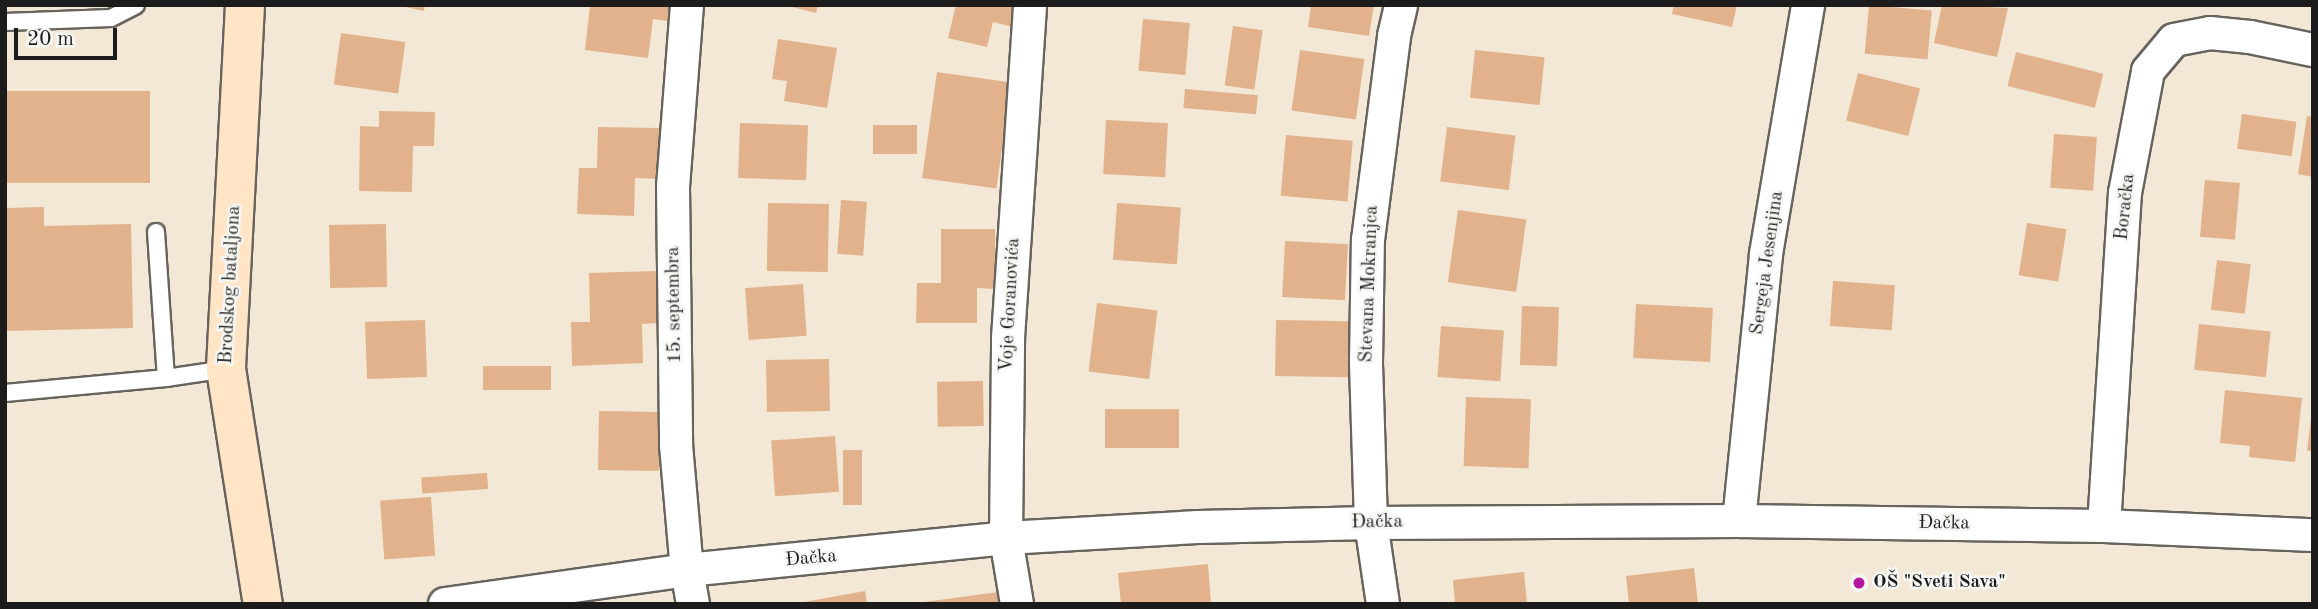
<!DOCTYPE html>
<html>
<head>
<meta charset="utf-8">
<style>
	body { margin:0 }
	#map { position:relative; width:2318px; height:609px; overflow:hidden; background:#f2e8d5; font-family:"Old Standard TT",serif }
	div>[style] { position:absolute }
	[style*='--x'] { left:calc(var(--x)*1px); top:calc(var(--y)*1px); width:calc(var(--w)*1px); rotate:calc(var(--a)*1deg) }
	.building>* { inset:0; background:#e2b28c; transform-origin:0 0 }
	.roads { filter:drop-shadow(2px 0 #67635d) drop-shadow(-2px 0 #67635d) drop-shadow(0 2px #67635d) drop-shadow(0 -2px #67635d) }
	.lane>* { height:16px; margin:-8px; padding:0 8px; transform-origin:8px; border-radius:8px; background:#fff }
	.street>* { height:32px; margin:-16px; padding:0 16px; transform-origin:16px; border-radius:16px; background:#fff }
	.secondary>* { height:38px; margin:-19px; padding:0 19px; transform-origin:19px; border-radius:19px; background:#ffe4c6 }
	.dots>* { width:19px; height:19px; translate:-50% -50%; box-sizing:border-box; border:4px solid #f6f6f2; border-radius:50% }
	span { translate:-50% -50%; white-space:nowrap; text-align:center; line-height:1.15; -webkit-text-stroke:5px #f6f6f2; paint-order:stroke }
	.street-label { font-size:19px; color:#1c1c1c }
	.poi-label { font-size:19px; color:#1c1c1c; font-weight:700 }
	.left { translate:0 -50%; text-align:left }
	.frame { position:absolute; inset:0; border:7px solid #1c1c1c; pointer-events:none }
	.scale { position:absolute; left:14px; top:28px; width:103px; height:32px; box-sizing:border-box; border:4px solid #1c1c1c; border-top:0; padding-left:9px; font-size:21px; line-height:24px; white-space:nowrap; color:#1c1c1c; -webkit-text-stroke:5px #f6f6f2; paint-order:stroke }
</style>
</head>
<body>
<div id="map">
	<div class="building">
		<div style="clip-path:polygon(396px 5px,425px 5px,424px 11px)"></div>
		<div style="clip-path:polygon(590px 5px,617px 6px,676px 5px,674px 22px,653px 19px,648px 58px,585px 50px)"></div>
		<div style="clip-path:polygon(784px 5px,818px 5px,816px 13px)"></div>
		<div style="clip-path:polygon(956px 5px,1018px 5px,1013px 27px,993px 22px,987px 47px,948px 38px)"></div>
		<div style="clip-path:polygon(1311px 5px,1374px 5px,1369px 36px,1308px 27px)"></div>
		<div style="clip-path:polygon(1674px 5px,1737px 5px,1732px 27px,1672px 14px)"></div>
		<div style="left:1869px;top:5px;width:63px;height:49px;rotate:5deg"></div>
		<div style="clip-path:polygon(1942px 5px,2008px 8px,1997px 57px,1934px 43px)"></div>
		<div style="left:1143px;top:19px;width:47px;height:52px;rotate:5deg"></div>
		<div style="left:1233px;top:26px;width:30px;height:60px;rotate:8deg"></div>
		<div style="left:341px;top:33px;width:65px;height:52px;rotate:8deg"></div>
		<div style="clip-path:polygon(778px 39px,837px 48px,827px 108px,784px 101px,787px 81px,772px 79px)"></div>
		<div style="left:1300px;top:50px;width:65px;height:61px;rotate:8deg"></div>
		<div style="left:1475px;top:50px;width:70px;height:48px;rotate:6deg"></div>
		<div style="left:2016px;top:52px;width:90px;height:35px;rotate:14deg"></div>
		<div style="left:937px;top:72px;width:75px;height:107px;rotate:8deg"></div>
		<div style="left:1858px;top:73px;width:64px;height:49px;rotate:14deg"></div>
		<div style="left:1185px;top:89px;width:73px;height:19px;rotate:5deg"></div>
		<div style="left:5px;top:91px;width:145px;height:92px"></div>
		<div style="clip-path:polygon(379px 111px,435px 112px,434px 146px,413px 146px,412px 192px,359px 191px,360px 126px,379px 127px)"></div>
		<div style="left:2242px;top:114px;width:55px;height:35px;rotate:8deg"></div>
		<div style="clip-path:polygon(2307px 116px,2313px 117px,2313px 177px,2298px 174px)"></div>
		<div style="left:1106px;top:120px;width:62px;height:54px;rotate:3deg"></div>
		<div style="left:740px;top:123px;width:68px;height:55px;rotate:2deg"></div>
		<div style="left:873px;top:125px;width:44px;height:29px"></div>
		<div style="clip-path:polygon(598px 127px,659px 128px,657px 179px,635px 178px,634px 216px,577px 214px,579px 168px,597px 168px)"></div>
		<div style="left:1447px;top:127px;width:69px;height:55px;rotate:7deg"></div>
		<div style="left:2054px;top:134px;width:43px;height:54px;rotate:4deg"></div>
		<div style="left:1286px;top:135px;width:67px;height:61px;rotate:5deg"></div>
		<div style="left:2205px;top:180px;width:35px;height:57px;rotate:5deg"></div>
		<div style="left:841px;top:200px;width:26px;height:54px;rotate:4deg"></div>
		<div style="left:768px;top:203px;width:61px;height:68px;rotate:1deg"></div>
		<div style="left:1117px;top:203px;width:64px;height:57px;rotate:4deg"></div>
		<div style="clip-path:polygon(44px 207px,44px 226px,131px 224px,133px 328px,5px 331px,5px 208px)"></div>
		<div style="left:1458px;top:210px;width:69px;height:73px;rotate:8deg"></div>
		<div style="left:2027px;top:223px;width:40px;height:53px;rotate:9deg"></div>
		<div style="left:386px;top:224px;width:63px;height:57px;rotate:89deg"></div>
		<div style="clip-path:polygon(941px 229px,995px 229px,995px 289px,977px 288px,977px 323px,916px 323px,917px 283px,941px 283px)"></div>
		<div style="left:1285px;top:241px;width:63px;height:56px;rotate:3deg"></div>
		<div style="left:2217px;top:260px;width:34px;height:50px;rotate:7deg"></div>
		<div style="clip-path:polygon(657px 271px,658px 323px,642px 324px,643px 363px,572px 366px,571px 322px,590px 322px,589px 273px)"></div>
		<div style="left:1833px;top:281px;width:62px;height:45px;rotate:4deg"></div>
		<div style="left:803px;top:284px;width:52px;height:58px;rotate:86deg"></div>
		<div style="left:1097px;top:303px;width:61px;height:69px;rotate:7deg"></div>
		<div style="left:1636px;top:304px;width:77px;height:54px;rotate:3deg"></div>
		<div style="left:1522px;top:306px;width:37px;height:59px;rotate:2deg"></div>
		<div style="left:425px;top:320px;width:57px;height:60px;rotate:88deg"></div>
		<div style="left:1276px;top:320px;width:74px;height:56px;rotate:1deg"></div>
		<div style="left:2199px;top:324px;width:72px;height:46px;rotate:6deg"></div>
		<div style="left:1441px;top:326px;width:63px;height:51px;rotate:4deg"></div>
		<div style="left:829px;top:359px;width:52px;height:63px;rotate:89deg"></div>
		<div style="left:483px;top:366px;width:68px;height:24px"></div>
		<div style="left:983px;top:381px;width:45px;height:46px;rotate:89deg"></div>
		<div style="clip-path:polygon(2225px 390px,2302px 398px,2295px 462px,2249px 457px,2250px 446px,2220px 443px)"></div>
		<div style="left:1466px;top:397px;width:65px;height:69px;rotate:2deg"></div>
		<div style="left:1105px;top:409px;width:74px;height:39px"></div>
		<div style="left:599px;top:411px;width:61px;height:59px;rotate:1deg"></div>
		<div style="clip-path:polygon(2311px 419px,2313px 419px,2313px 451px,2307px 451px)"></div>
		<div style="left:835px;top:436px;width:56px;height:64px;rotate:86deg"></div>
		<div style="left:843px;top:450px;width:19px;height:55px"></div>
		<div style="left:487px;top:473px;width:16px;height:66px;rotate:86deg"></div>
		<div style="left:431px;top:497px;width:59px;height:51px;rotate:86deg"></div>
		<div style="clip-path:polygon(1208px 564px,1211px 604px,1121px 604px,1118px 573px)"></div>
		<div style="clip-path:polygon(1694px 568px,1698px 604px,1629px 604px,1626px 576px)"></div>
		<div style="clip-path:polygon(1524px 572px,1527px 604px,1455px 604px,1453px 580px)"></div>
		<div style="clip-path:polygon(865px 591px,867px 604px,804px 604px,804px 602px)"></div>
		<div style="clip-path:polygon(999px 592px,1000px 604px,925px 604px,924px 602px)"></div>
	</div>
	<div class="roads">
		<div class="lane">
			<div style="--x:5;--y:22;--w:106;--a:-2.2"></div>
			<div style="--x:111;--y:18;--w:28;--a:-27"></div>
			<div style="--x:156;--y:232;--w:146;--a:86.1"></div>
			<div style="--x:5;--y:393;--w:162;--a:-5.3"></div>
			<div style="--x:166;--y:378;--w:61;--a:-8.5"></div>
		</div>
		<div class="street">
			<div style="--x:687;--y:5;--w:183;--a:94.4"></div>
			<div style="--x:673;--y:187;--w:258;--a:89.3"></div>
			<div style="--x:676;--y:445;--w:125;--a:85"></div>
			<div style="--x:687;--y:570;--w:35;--a:80"></div>
			<div style="--x:1739;--y:521;--w:268;--a:-84.2"></div>
			<div style="--x:1766;--y:254;--w:253;--a:-80.4"></div>
			<div style="--x:2104;--y:526;--w:334;--a:-86.4"></div>
			<div style="--x:2125;--y:193;--w:124;--a:-79.3"></div>
			<div style="--x:2148;--y:71;--w:40;--a:-50"></div>
			<div style="--x:2174;--y:40;--w:37;--a:-11"></div>
			<div style="--x:2210;--y:33;--w:40;--a:5.7"></div>
			<div style="--x:2250;--y:37;--w:64;--a:11.7"></div>
			<div style="--x:445;--y:604;--w:244;--a:-8"></div>
			<div style="--x:687;--y:570;--w:321;--a:-5.7"></div>
			<div style="--x:1006;--y:538;--w:192;--a:-3.3"></div>
			<div style="--x:1198;--y:527;--w:173;--a:-1.3"></div>
			<div style="--x:1371;--y:523;--w:368;--a:-0.3"></div>
			<div style="--x:1739;--y:521;--w:365;--a:0.8"></div>
			<div style="--x:2104;--y:526;--w:209;--a:2.5"></div>
			<div style="--x:1017;--y:604;--w:67;--a:-99.5"></div>
			<div style="--x:1006;--y:538;--w:200;--a:-89.4"></div>
			<div style="--x:1008;--y:338;--w:334;--a:-86.2"></div>
			<div style="--x:1383;--y:604;--w:82;--a:-98.4"></div>
			<div style="--x:1371;--y:523;--w:161;--a:-91.8"></div>
			<div style="--x:1366;--y:362;--w:122;--a:-89.1"></div>
			<div style="--x:1368;--y:240;--w:206;--a:-82.7"></div>
			<div style="--x:1394;--y:36;--w:32;--a:-77"></div>
		</div>
		<div class="secondary">
			<div style="--x:245;--y:5;--w:364;--a:93"></div>
			<div style="--x:226;--y:369;--w:238;--a:81.1"></div>
		</div>
	</div>
	<div class="dots">
		<div style="left:1859px;top:583px;background:#b5179e"></div>
	</div>
	<div class="street-label">
		<span style="left:2126px;top:207px;rotate:-84deg">Boračka</span>
		<span style="left:1768px;top:263px;rotate:-82deg">Sergeja Jesenjina</span>
		<span style="left:1370px;top:284px;rotate:-88deg">Stevana Mokranjca</span>
		<span style="left:231px;top:285px;rotate:-87deg">Brodskog bataljona</span>
		<span style="left:675px;top:305px;rotate:-91deg">15. septembra</span>
		<span style="left:1011px;top:305px;rotate:-87deg">Voje Goranovića</span>
		<span style="left:1377px;top:523px;rotate:-1deg">Đačka</span>
		<span style="left:1944px;top:524px;rotate:1deg">Đačka</span>
		<span style="left:811px;top:559px;rotate:-5deg">Đačka</span>
	</div>
	<div class="poi-label">
		<span class="left" style="left:1873px;top:583px">OŠ "Sveti Sava"</span>
	</div>
	<div class="frame"></div>
	<div class="scale">20 m</div>
</div>
</body>
</html>
